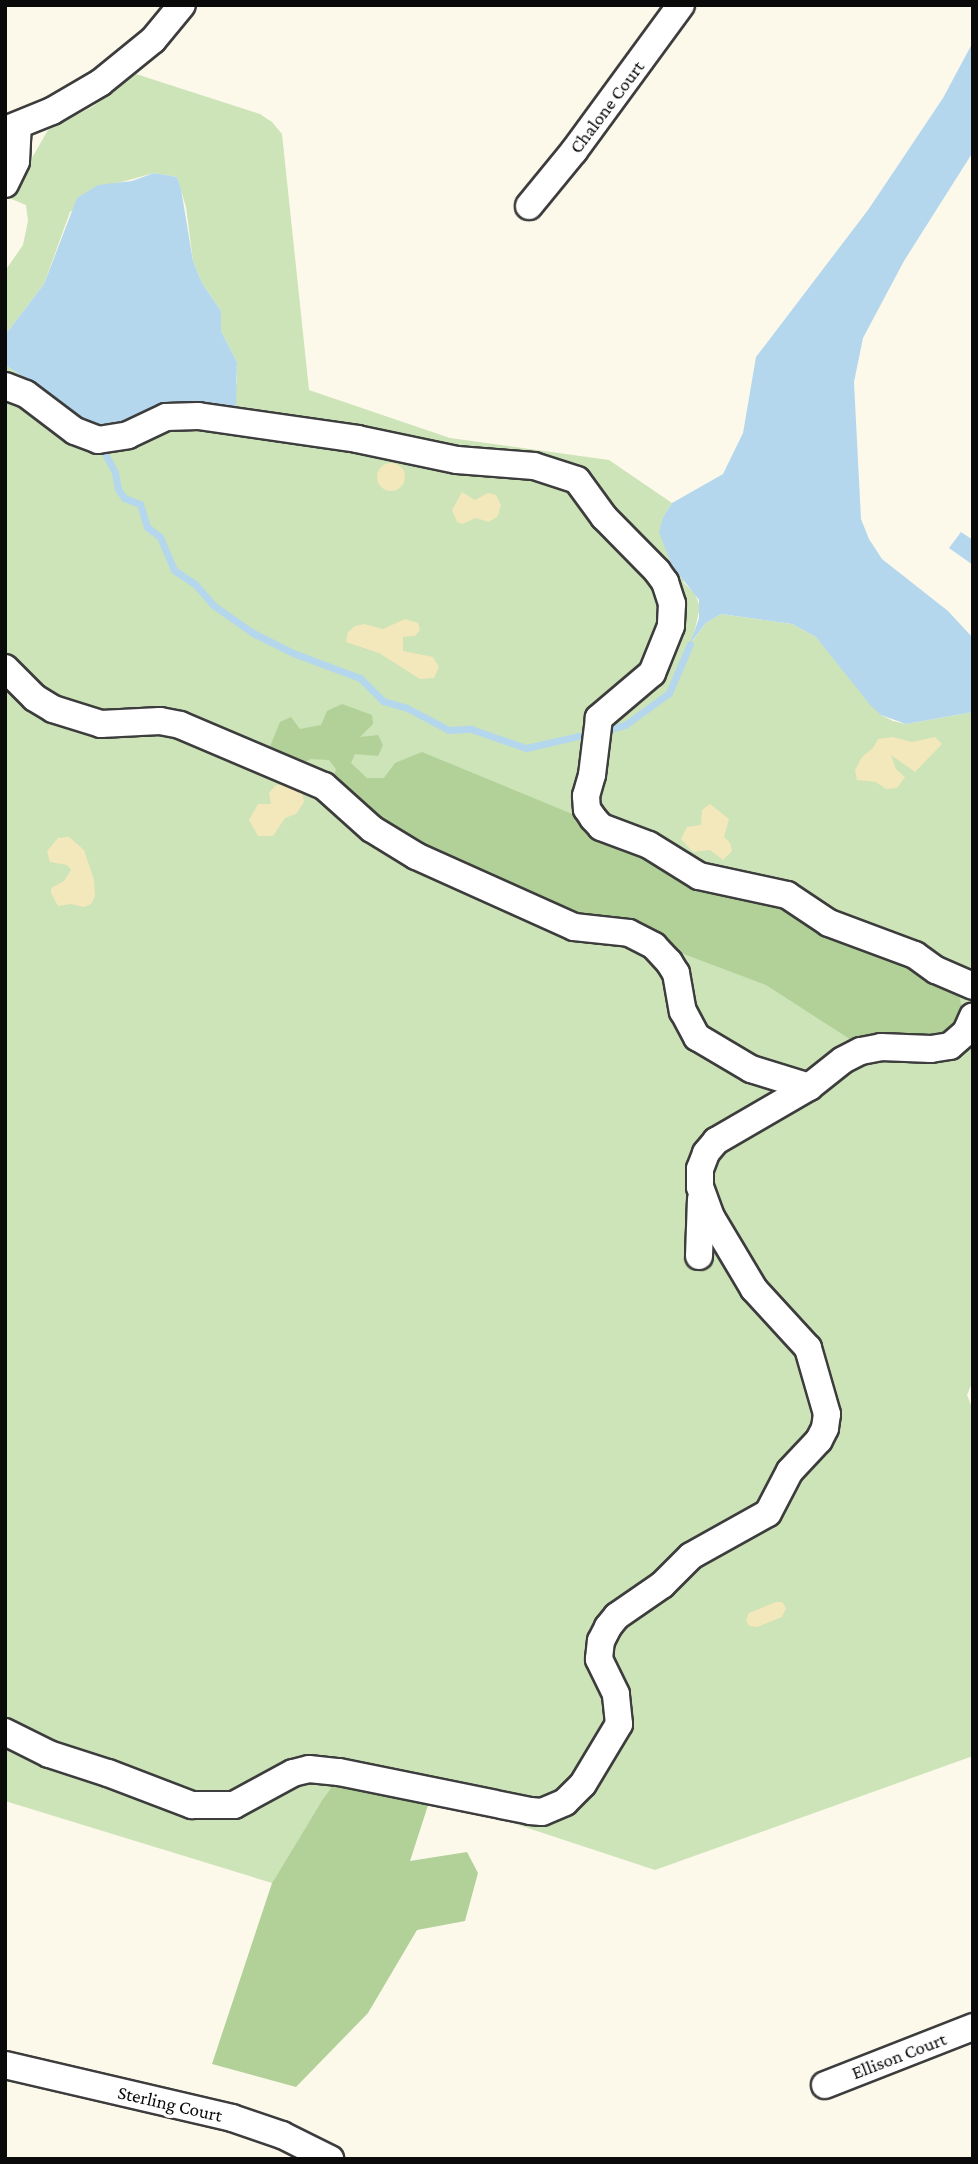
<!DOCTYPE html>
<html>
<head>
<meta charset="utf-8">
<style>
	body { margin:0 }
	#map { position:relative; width:978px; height:2164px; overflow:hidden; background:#fdf9ea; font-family:"Crimson Pro",serif }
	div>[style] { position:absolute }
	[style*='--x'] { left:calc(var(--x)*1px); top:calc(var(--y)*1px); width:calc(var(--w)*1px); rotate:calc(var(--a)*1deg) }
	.green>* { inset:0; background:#cde3b8 }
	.forest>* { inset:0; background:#b1d199 }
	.sand>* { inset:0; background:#f3e8bb }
	.round { border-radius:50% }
	.water>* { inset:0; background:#b4d7ee }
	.stream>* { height:7px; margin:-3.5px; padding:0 3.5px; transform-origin:3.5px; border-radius:3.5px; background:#b4d7ee }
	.roads { filter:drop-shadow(2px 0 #3d3d3d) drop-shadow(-2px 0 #3d3d3d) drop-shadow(0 2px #3d3d3d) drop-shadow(0 -2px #3d3d3d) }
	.minor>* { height:26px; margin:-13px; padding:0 13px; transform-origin:13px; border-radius:13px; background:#fff }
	span { translate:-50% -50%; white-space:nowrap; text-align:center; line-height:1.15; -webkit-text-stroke:7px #fff; paint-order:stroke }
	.street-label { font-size:19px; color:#0a0a0a }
	.frame { position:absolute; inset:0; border:7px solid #0a0a0a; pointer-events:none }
</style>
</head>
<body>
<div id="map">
	<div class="green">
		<div style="clip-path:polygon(136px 74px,260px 114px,272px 122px,282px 134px,309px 390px,450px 438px,609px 460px,672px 503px,663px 517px,684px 583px,695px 594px,700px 607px,692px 642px,706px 623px,721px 614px,792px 624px,816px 637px,881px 715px,893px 721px,906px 724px,973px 712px,973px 1381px,967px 1395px,973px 1410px,973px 1756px,655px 1870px,431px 1796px,321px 1802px,272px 1883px,5px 1801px,5px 365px,66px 405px,87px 426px,237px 384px,237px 362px,221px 331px,221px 311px,202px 283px,193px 261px,186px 207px,177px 177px,154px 173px,118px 183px,70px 212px,44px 284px,5px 335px,5px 271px,23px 245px,28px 221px,26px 205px,9px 198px,48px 130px,92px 107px)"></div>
	</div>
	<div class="forest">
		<div style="clip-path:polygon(342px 704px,372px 715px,373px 724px,360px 737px,378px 735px,383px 745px,378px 756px,355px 754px,351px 763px,367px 778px,384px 778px,395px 763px,422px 752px,773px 897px,913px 960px,958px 991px,963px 1012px,957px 1033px,859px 1045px,766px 985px,660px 945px,574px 920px,447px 866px,331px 785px,336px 769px,329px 760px,311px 759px,296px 766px,267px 754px,280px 722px,291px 717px,300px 729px,321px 725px,327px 711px)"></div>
		<div style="clip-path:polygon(339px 1777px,431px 1796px,410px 1861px,467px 1852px,478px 1873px,465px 1921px,417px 1930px,368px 2013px,296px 2087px,212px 2064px,272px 1883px,321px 1802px)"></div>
	</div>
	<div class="sand">
		<div class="round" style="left:377px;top:463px;width:28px;height:28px"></div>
		<div style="clip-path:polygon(462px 492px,475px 500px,488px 493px,496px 495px,501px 505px,498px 516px,489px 522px,476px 518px,462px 524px,457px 522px,452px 510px)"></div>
		<div style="clip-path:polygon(405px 619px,418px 623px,420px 630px,415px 636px,403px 637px,403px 651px,433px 657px,439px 667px,434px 678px,420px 679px,379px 653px,346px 642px,348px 632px,355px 626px,364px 624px,383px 629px)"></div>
		<div style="clip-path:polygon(893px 737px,912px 742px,935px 737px,942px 744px,915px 772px,891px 755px,896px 769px,905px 777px,897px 788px,886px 789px,876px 782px,857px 780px,855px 770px,862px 757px,873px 748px,878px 739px)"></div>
		<div style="clip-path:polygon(276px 785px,291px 785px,301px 789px,304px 802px,296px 814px,285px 818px,273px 836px,258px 836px,249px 820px,258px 804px,271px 804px,269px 793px)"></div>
		<div style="clip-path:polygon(710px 804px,729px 819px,724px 837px,730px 843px,732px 851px,723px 860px,710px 850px,693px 852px,681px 839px,687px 827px,701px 825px,702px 810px)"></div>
		<div style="clip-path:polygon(69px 837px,84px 850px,94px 880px,95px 896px,91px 904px,84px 907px,71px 904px,58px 906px,51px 893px,51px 888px,64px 881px,71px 870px,67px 865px,50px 862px,47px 851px,58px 838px)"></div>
		<div style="clip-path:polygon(776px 1602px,782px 1602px,786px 1608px,782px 1617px,757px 1627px,749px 1626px,746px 1620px,749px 1613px)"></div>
	</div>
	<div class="water">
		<div style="clip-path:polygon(973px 42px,973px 152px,904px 261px,863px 338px,854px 382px,861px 519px,869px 539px,882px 559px,948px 611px,973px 638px,973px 712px,906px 724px,881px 715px,871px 706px,816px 637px,792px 624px,721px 614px,706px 623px,690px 644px,699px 618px,699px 600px,672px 566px,659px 532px,663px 517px,672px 503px,723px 474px,743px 433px,756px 357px,868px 210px,943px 98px)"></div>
		<div style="clip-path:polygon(154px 173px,177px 177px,181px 189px,193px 261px,202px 283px,221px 311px,221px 331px,237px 362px,236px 409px,120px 429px,87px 426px,66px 405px,5px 365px,5px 335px,44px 284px,77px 198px,98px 185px,132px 181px)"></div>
		<div style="clip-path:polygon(961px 532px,973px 540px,973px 565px,949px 548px)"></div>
	</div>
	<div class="stream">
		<div style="--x:103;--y:450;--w:26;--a:62"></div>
		<div style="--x:115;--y:473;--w:16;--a:79"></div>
		<div style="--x:118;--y:489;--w:11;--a:56"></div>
		<div style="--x:124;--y:498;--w:17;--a:21"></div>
		<div style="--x:140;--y:504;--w:24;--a:73"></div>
		<div style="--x:147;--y:527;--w:16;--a:38"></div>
		<div style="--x:160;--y:537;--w:36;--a:67"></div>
		<div style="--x:174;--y:570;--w:25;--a:34"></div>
		<div style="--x:195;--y:584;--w:28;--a:49"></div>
		<div style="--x:213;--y:605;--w:49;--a:35"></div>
		<div style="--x:253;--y:633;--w:45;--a:26.6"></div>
		<div style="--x:293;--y:653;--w:72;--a:20.5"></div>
		<div style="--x:360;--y:678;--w:33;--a:45"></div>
		<div style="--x:383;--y:701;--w:25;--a:16"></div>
		<div style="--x:407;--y:708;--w:47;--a:27.6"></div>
		<div style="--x:449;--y:730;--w:22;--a:-3"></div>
		<div style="--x:471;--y:729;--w:58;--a:19.1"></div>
		<div style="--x:526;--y:748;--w:58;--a:-12.8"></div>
		<div style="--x:610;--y:729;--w:16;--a:-15"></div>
		<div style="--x:625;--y:725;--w:54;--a:-36"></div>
		<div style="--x:669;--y:693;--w:53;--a:-66.8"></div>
	</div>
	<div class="roads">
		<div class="minor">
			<div style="--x:5;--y:130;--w:51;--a:-22"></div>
			<div style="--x:52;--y:111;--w:56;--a:-30.3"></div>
			<div style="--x:100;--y:83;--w:68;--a:-39.1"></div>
			<div style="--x:153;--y:40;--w:45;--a:-50.4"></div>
			<div style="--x:5;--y:184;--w:25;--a:-64"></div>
			<div style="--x:16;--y:161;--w:35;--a:-87"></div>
			<div style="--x:529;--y:206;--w:71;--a:-50.7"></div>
			<div style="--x:574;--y:151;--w:181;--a:-53.8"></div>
			<div style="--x:5;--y:386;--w:22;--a:21"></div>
			<div style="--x:26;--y:394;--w:61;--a:37.1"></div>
			<div style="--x:75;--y:431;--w:25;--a:21"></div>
			<div style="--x:98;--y:440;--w:30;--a:-9"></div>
			<div style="--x:128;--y:435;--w:42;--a:-25.3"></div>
			<div style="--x:166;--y:417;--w:32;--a:-2"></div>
			<div style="--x:198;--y:416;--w:161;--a:8.2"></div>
			<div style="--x:357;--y:439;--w:102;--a:11.9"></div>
			<div style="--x:457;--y:460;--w:77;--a:4.5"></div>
			<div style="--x:534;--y:466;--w:45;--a:18"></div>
			<div style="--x:577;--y:480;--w:46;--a:53.9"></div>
			<div style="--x:604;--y:517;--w:76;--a:45.5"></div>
			<div style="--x:657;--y:571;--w:14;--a:54"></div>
			<div style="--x:665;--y:582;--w:23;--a:72"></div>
			<div style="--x:672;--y:604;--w:22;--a:93"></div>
			<div style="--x:671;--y:626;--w:51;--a:112"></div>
			<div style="--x:652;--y:673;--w:70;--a:139.7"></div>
			<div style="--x:599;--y:718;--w:57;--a:97"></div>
			<div style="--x:592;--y:775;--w:22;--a:106"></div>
			<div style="--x:586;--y:796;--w:13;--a:86"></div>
			<div style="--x:587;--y:809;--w:11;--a:56"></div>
			<div style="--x:593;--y:818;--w:12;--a:48"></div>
			<div style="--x:601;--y:827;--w:51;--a:20.6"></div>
			<div style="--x:649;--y:845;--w:59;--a:31.8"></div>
			<div style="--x:699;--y:876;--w:90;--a:12.2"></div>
			<div style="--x:787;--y:895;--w:50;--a:33.7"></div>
			<div style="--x:829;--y:923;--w:92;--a:20.4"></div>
			<div style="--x:915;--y:955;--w:26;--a:36"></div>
			<div style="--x:936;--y:970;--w:40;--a:23.4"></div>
			<div style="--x:5;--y:668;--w:42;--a:45"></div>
			<div style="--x:35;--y:698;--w:21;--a:31"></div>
			<div style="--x:53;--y:709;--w:50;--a:17.4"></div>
			<div style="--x:101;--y:724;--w:59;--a:-2.9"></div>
			<div style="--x:160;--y:721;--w:20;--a:11"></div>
			<div style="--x:180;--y:725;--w:156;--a:23"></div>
			<div style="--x:324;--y:786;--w:64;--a:41.9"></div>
			<div style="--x:372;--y:829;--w:52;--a:31.5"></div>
			<div style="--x:416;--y:856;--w:173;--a:24.2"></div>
			<div style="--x:574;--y:927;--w:55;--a:6.2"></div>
			<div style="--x:629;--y:933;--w:28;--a:27"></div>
			<div style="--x:654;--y:946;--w:22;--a:47"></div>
			<div style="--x:669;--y:962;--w:13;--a:58"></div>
			<div style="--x:676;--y:973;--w:39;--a:80"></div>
			<div style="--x:683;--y:1011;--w:30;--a:62"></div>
			<div style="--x:697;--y:1037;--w:63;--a:30.7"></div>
			<div style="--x:751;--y:1069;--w:61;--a:17.2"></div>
			<div style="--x:699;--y:1256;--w:57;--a:-88"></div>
			<div style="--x:5;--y:1732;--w:49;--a:26.6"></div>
			<div style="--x:49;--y:1754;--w:62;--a:17.9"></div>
			<div style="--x:108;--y:1773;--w:90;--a:20.9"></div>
			<div style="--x:192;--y:1805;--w:42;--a:0"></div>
			<div style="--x:234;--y:1805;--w:67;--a:-28.5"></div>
			<div style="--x:293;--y:1773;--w:16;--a:-14"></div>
			<div style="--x:309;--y:1769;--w:30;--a:6"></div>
			<div style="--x:339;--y:1772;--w:195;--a:11.5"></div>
			<div style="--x:530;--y:1811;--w:12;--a:5"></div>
			<div style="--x:542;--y:1812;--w:25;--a:-23"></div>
			<div style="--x:565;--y:1802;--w:25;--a:-45"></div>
			<div style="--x:583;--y:1784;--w:70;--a:-59"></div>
			<div style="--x:619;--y:1724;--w:30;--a:-96"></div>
			<div style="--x:616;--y:1694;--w:39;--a:-116"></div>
			<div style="--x:599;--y:1659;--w:18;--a:-84"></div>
			<div style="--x:601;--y:1641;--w:16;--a:-63"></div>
			<div style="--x:608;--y:1627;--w:14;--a:-51"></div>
			<div style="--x:617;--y:1616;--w:55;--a:-34.6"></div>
			<div style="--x:662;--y:1585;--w:41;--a:-45"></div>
			<div style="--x:691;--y:1556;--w:88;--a:-29.2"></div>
			<div style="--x:768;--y:1513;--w:47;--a:-62.4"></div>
			<div style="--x:790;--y:1471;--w:42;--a:-46.9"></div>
			<div style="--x:819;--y:1440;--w:13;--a:-63"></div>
			<div style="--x:825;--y:1428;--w:14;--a:-82"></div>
			<div style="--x:827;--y:1414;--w:69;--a:-106.1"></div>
			<div style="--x:808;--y:1348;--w:80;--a:-132.5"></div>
			<div style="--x:754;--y:1289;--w:84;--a:-120.8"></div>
			<div style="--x:711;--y:1217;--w:32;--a:-110"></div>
			<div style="--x:700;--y:1187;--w:18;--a:-90"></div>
			<div style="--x:700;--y:1169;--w:17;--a:-69"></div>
			<div style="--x:706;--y:1153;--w:16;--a:-50"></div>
			<div style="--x:716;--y:1141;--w:108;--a:-30.1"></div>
			<div style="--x:809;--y:1087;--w:43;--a:-38.5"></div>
			<div style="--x:843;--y:1060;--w:20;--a:-27"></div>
			<div style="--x:861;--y:1051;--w:20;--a:-11"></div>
			<div style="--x:881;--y:1047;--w:50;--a:2.3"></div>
			<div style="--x:931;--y:1049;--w:19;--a:-9"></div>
			<div style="--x:950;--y:1046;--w:21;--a:-41"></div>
			<div style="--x:966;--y:1032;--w:17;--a:-66"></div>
			<div style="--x:5;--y:2065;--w:233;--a:13.1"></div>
			<div style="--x:232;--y:2118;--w:53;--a:18.8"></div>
			<div style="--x:282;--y:2135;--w:54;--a:26.6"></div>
			<div style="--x:825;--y:2085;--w:159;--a:-21.4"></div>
		</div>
	</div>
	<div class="street-label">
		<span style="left:607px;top:107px;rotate:-53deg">Chalone Court</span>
		<span style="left:899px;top:2056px;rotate:-21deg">Ellison Court</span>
		<span style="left:170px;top:2104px;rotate:13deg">Sterling Court</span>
	</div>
	<div class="frame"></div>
</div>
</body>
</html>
